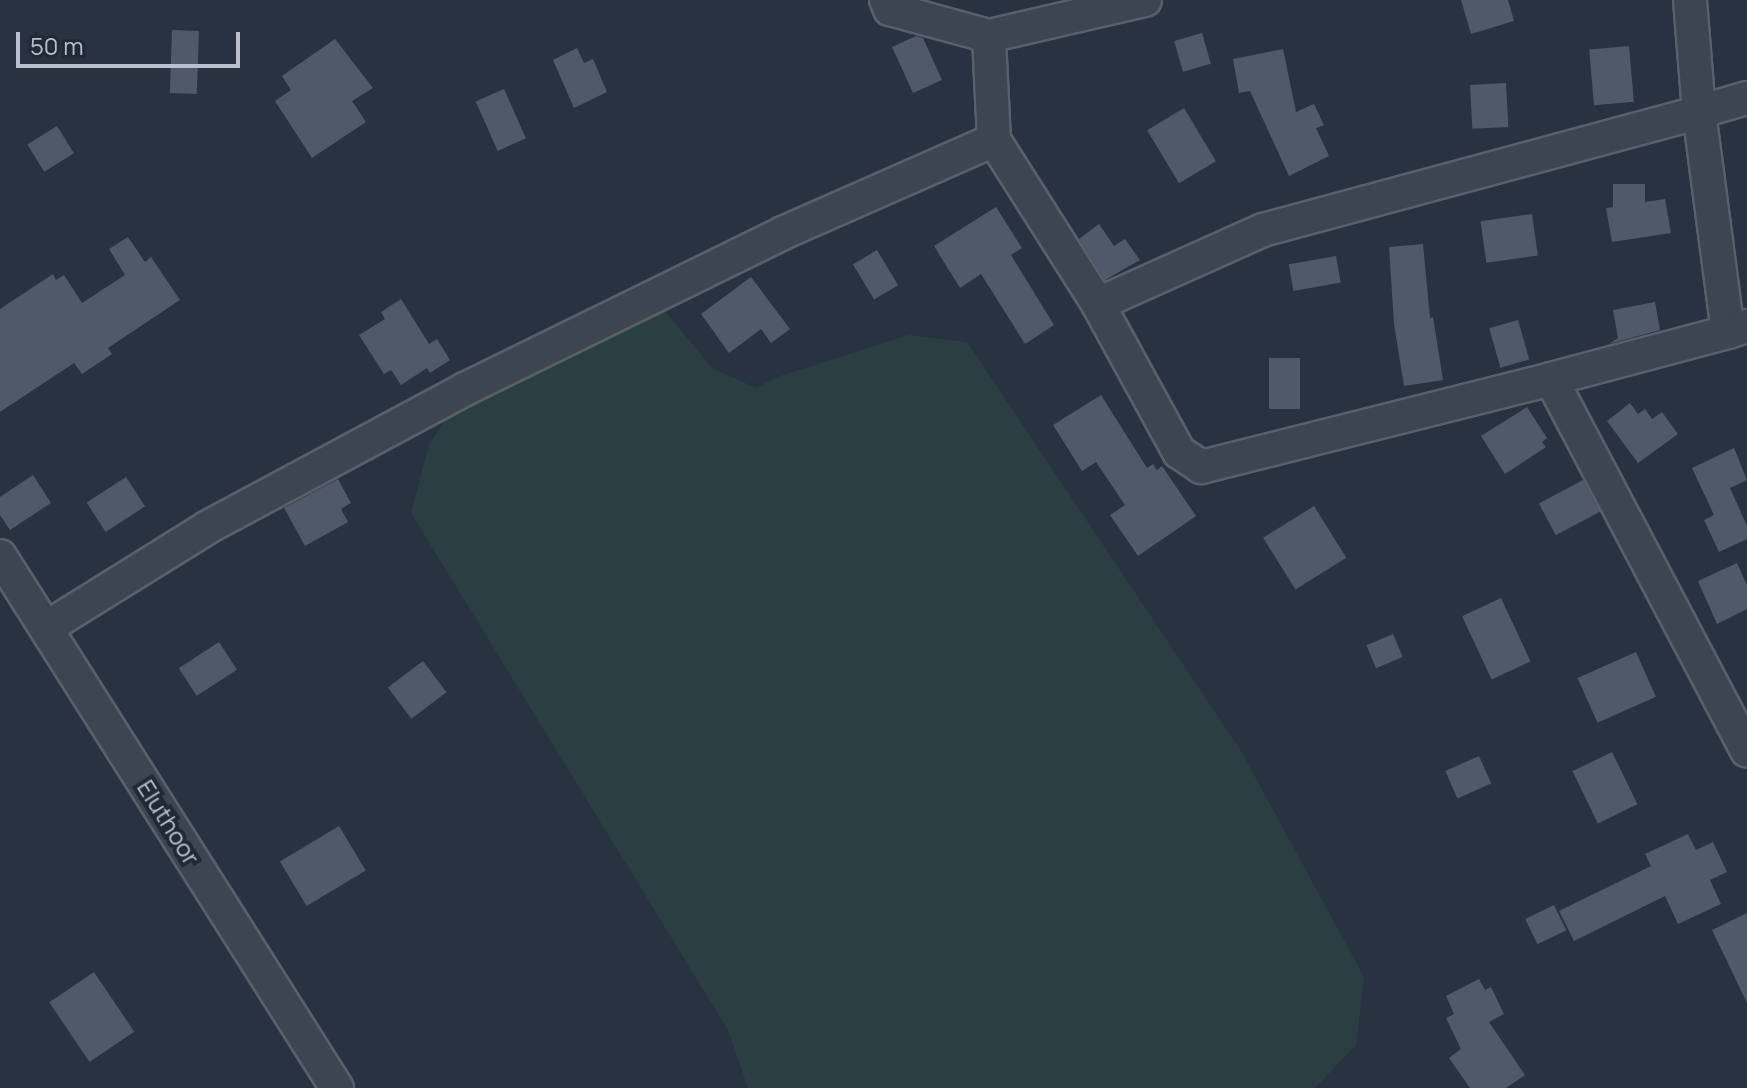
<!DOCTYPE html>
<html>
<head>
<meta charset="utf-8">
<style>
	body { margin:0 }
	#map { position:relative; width:1747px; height:1088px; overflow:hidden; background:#293241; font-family:Manrope,sans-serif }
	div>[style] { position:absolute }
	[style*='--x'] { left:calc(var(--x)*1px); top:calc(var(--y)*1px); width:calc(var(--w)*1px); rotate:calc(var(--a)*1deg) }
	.green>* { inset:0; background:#2b3f42 }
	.building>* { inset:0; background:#4f596a; transform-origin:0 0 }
	.roads { filter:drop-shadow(2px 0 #58606b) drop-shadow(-2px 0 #58606b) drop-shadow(0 2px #58606b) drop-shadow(0 -2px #58606b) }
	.street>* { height:32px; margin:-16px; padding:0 16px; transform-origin:16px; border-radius:16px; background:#3d4551 }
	span { translate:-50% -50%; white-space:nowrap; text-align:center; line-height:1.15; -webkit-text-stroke:8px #212936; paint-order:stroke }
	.street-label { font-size:24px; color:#bac0cb }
	.scale { position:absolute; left:16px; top:32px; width:224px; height:36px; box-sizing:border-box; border:4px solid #bac0cb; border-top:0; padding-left:10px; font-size:24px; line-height:28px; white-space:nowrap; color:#bac0cb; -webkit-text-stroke:6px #212936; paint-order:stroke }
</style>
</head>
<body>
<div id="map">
	<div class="green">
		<div style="clip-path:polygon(653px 297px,712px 368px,756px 388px,780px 376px,909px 335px,967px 342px,1241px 751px,1364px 977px,1356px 1045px,1315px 1088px,748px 1088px,728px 1030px,411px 513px,429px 445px,465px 389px)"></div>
	</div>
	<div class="building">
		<div style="clip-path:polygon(1461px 0,1508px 0,1514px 21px,1471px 34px)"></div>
		<div style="left:172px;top:30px;width:27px;height:63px;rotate:2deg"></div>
		<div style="left:1202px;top:33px;width:32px;height:29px;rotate:74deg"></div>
		<div style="clip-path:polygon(916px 36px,923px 38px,942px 80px,913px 93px,892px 47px)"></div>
		<div style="clip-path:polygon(335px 39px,373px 88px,352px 101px,366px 122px,312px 158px,275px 101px,291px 90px,282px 76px)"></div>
		<div style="left:1629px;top:46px;width:56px;height:40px;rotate:85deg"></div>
		<div style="clip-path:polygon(577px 48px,584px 63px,593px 59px,607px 92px,574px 108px,553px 60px)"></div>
		<div style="clip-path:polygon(1283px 49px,1296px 112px,1314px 104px,1324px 125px,1316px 128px,1329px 156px,1289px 176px,1250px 91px,1239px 93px,1233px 59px)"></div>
		<div style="left:1506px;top:83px;width:44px;height:36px;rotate:87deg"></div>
		<div style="left:504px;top:89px;width:54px;height:31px;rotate:66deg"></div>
		<div style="left:1184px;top:108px;width:62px;height:43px;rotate:59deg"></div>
		<div style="left:57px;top:126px;width:32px;height:35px;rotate:58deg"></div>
		<div style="clip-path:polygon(1613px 184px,1645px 184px,1645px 202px,1665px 199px,1671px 233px,1612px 242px,1606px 208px,1613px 207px)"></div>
		<div style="clip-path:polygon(996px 207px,1022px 248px,1011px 255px,1054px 325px,1025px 344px,981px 274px,960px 288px,934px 246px)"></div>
		<div style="left:1532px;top:214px;width:42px;height:52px;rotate:82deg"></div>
		<div style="clip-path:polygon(1099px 224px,1114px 246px,1125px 239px,1140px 260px,1105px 280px,1079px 239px)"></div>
		<div style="clip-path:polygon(128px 237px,145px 262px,151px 257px,180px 300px,108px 348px,112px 354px,82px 374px,74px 363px,0 412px,0 309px,53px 274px,56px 280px,64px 275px,82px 303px,125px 275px,109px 249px)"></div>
		<div style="clip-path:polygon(1423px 244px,1430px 318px,1433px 317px,1443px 380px,1404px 386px,1394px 324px,1389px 247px)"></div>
		<div style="left:877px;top:250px;width:41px;height:28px;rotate:59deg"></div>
		<div style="left:1336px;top:256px;width:27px;height:48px;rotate:80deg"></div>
		<div style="clip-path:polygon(751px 277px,790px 329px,771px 343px,761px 329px,729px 353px,701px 314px)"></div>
		<div style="clip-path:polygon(401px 299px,429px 344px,437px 339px,450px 360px,430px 373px,427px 368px,401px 385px,391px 370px,384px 374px,359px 335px,385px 319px,381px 312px)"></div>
		<div style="clip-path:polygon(1655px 302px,1660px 330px,1609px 344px,1618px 338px,1613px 310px)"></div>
		<div style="left:1518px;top:320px;width:41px;height:30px;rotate:74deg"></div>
		<div style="left:1269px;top:358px;width:31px;height:51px"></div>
		<div style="clip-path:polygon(1101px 395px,1147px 468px,1153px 464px,1157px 470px,1162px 466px,1196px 516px,1138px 556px,1110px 515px,1125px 505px,1096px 462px,1082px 471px,1053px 425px)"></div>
		<div style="clip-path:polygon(1630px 403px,1638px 414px,1645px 409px,1652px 419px,1662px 412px,1678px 434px,1638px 463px,1607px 421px)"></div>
		<div style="clip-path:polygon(1527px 407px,1547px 438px,1542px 442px,1546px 447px,1505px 474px,1481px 436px)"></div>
		<div style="clip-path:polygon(1734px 448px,1747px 480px,1730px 488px,1747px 526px,1747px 539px,1719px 552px,1704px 520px,1714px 515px,1692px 468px)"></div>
		<div style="clip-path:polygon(33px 475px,51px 503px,10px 530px,0 515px,0 497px)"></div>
		<div style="left:126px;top:477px;width:35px;height:47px;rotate:57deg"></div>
		<div style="clip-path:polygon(338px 479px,351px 503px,341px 509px,348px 522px,305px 546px,284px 508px)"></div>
		<div style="left:1583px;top:480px;width:36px;height:50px;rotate:62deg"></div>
		<div style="left:1314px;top:506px;width:61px;height:60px;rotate:58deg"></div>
		<div style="clip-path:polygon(1737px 563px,1747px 585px,1747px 609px,1717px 624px,1698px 581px)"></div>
		<div style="left:1501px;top:598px;width:70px;height:43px;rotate:65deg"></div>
		<div style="left:1393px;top:634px;width:25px;height:29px;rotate:67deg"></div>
		<div style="left:219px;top:642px;width:33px;height:48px;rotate:57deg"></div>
		<div style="left:1636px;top:652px;width:49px;height:64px;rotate:66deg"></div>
		<div style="left:423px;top:661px;width:39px;height:44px;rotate:53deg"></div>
		<div style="left:1612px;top:752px;width:58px;height:44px;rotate:64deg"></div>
		<div style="left:1479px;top:756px;width:30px;height:37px;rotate:66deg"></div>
		<div style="left:339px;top:826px;width:52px;height:69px;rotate:59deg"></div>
		<div style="clip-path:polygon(1688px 834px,1696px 850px,1713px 842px,1727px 872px,1710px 880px,1721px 904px,1678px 924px,1665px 896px,1574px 941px,1559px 911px,1651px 866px,1645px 854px)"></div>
		<div style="left:1554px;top:905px;width:28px;height:32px;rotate:64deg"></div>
		<div style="clip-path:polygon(1747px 913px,1747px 1003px,1712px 930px)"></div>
		<div style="left:94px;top:972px;width:72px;height:54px;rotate:56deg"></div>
		<div style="clip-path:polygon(1479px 979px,1485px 990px,1491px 987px,1504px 1014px,1489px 1022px,1525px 1075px,1506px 1088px,1470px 1088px,1449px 1058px,1461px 1049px,1446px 1018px,1454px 1014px,1446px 996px)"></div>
	</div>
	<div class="roads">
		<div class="street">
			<div style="--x:886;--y:0;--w:10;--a:66"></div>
			<div style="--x:890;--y:9;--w:103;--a:15.3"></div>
			<div style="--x:989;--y:36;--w:160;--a:-13"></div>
			<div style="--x:1690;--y:0;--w:112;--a:85.4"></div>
			<div style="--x:1699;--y:112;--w:50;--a:-16.3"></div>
			<div style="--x:994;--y:140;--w:194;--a:57.6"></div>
			<div style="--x:1098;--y:304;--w:181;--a:-24.2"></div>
			<div style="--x:1263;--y:230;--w:452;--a:-15.1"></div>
			<div style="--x:1699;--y:112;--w:222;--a:82.5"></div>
			<div style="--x:1728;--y:332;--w:20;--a:-18"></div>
			<div style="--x:1098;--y:304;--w:169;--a:61.3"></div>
			<div style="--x:1179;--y:452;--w:27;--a:34"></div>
			<div style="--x:1201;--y:467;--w:361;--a:-14.1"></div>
			<div style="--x:1728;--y:332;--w:183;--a:165.1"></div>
			<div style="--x:1551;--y:379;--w:420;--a:62.2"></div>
			<div style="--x:0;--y:556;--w:630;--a:57.65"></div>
			<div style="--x:46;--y:628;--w:191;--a:-31.9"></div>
			<div style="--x:208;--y:527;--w:292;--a:-28.2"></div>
			<div style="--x:465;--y:389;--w:354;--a:-26.1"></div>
			<div style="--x:783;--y:233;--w:231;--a:-23.8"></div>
			<div style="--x:994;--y:140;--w:104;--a:-92.8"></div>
		</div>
	</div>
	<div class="street-label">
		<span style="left:169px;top:822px;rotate:58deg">Eluthoor</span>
	</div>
	<div class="scale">50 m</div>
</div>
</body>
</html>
